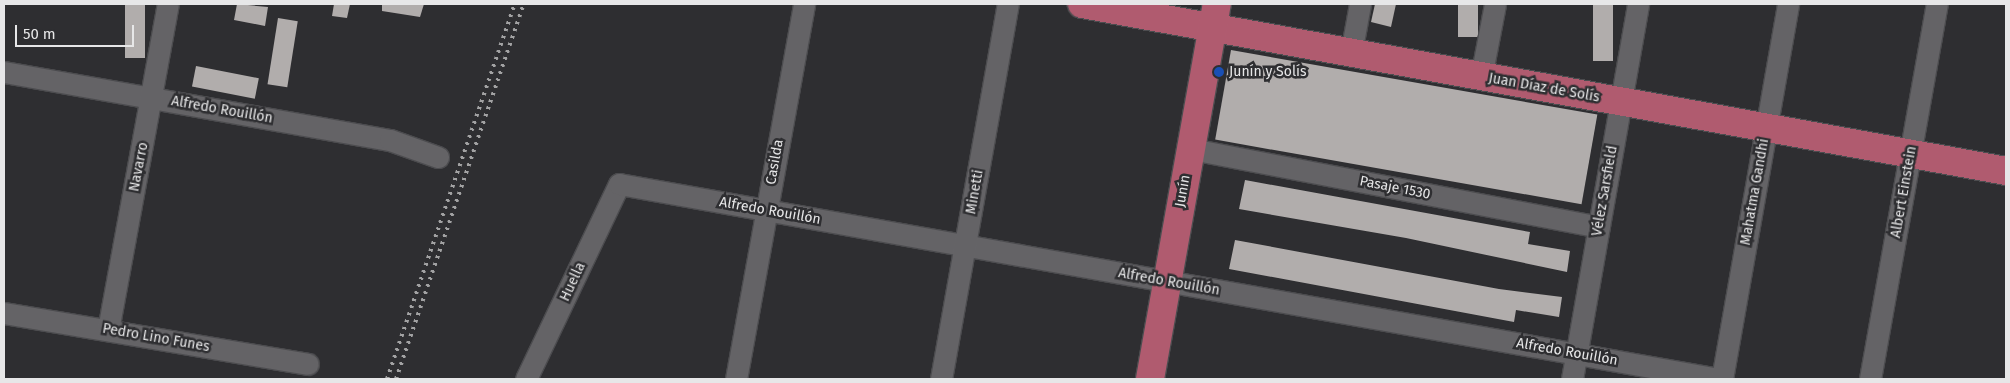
<!DOCTYPE html>
<html>
<head>
<meta charset="utf-8">
<style>
	body { margin:0 }
	#map { position:relative; width:2010px; height:383px; overflow:hidden; background:#2e2e31; font-family:"Fira Sans",sans-serif }
	div>[style] { position:absolute }
	[style*='--x'] { left:calc(var(--x)*1px); top:calc(var(--y)*1px); width:calc(var(--w)*1px); rotate:calc(var(--a)*1deg) }
	.building>* { inset:0; background:#b1adac; transform-origin:0 0 }
	.roads { filter:drop-shadow(1px 0 #4c4c4f) drop-shadow(-1px 0 #4c4c4f) drop-shadow(0 1px #4c4c4f) drop-shadow(0 -1px #4c4c4f) }
	.minor>* { height:21px; margin:-10.5px; padding:0 10.5px; transform-origin:10.5px; border-radius:10.5px; background:#646366 }
	.major>* { height:28px; margin:-14px; padding:0 14px; transform-origin:14px; border-radius:14px; background:#b05b6f }
	.rail>* { height:4px; margin-top:-2px; transform-origin:0; background:repeating-linear-gradient(90deg,#a2a2a3 0 2.5px,transparent 0 7.5px) }
	.dots>* { width:14px; height:14px; translate:-50% -50%; box-sizing:border-box; border:2px solid #2e2e31; border-radius:50% }
	span { translate:-50% -50%; white-space:nowrap; text-align:center; line-height:1.15; -webkit-text-stroke:5px #2e2e31; paint-order:stroke }
	.poi-label { font-size:14px; color:#e7e7e8 }
	.left { translate:0 -50%; text-align:left }
	.street-label { font-size:14px; color:#e7e7e8 }
	.frame { position:absolute; inset:0; border:5px solid #e7e7e8; pointer-events:none }
	.scale { position:absolute; left:15px; top:25px; width:119px; height:22px; box-sizing:border-box; border:2px solid #e7e7e8; border-top:0; padding-left:6px; font-size:15px; line-height:18px; white-space:nowrap; color:#e7e7e8; -webkit-text-stroke:4px #2e2e31; paint-order:stroke }
</style>
</head>
<body>
<div id="map">
	<div class="building">
		<div style="left:125px;top:4px;width:20px;height:54px"></div>
		<div style="clip-path:polygon(237px 4px,268px 7px,265px 26px,234px 20px)"></div>
		<div style="clip-path:polygon(334px 4px,350px 4px,347px 18px,332px 16px)"></div>
		<div style="clip-path:polygon(382px 4px,424px 4px,420px 17px,382px 11px)"></div>
		<div style="clip-path:polygon(1375px 4px,1396px 4px,1391px 27px,1371px 22px)"></div>
		<div style="left:1458px;top:4px;width:20px;height:33px"></div>
		<div style="left:1593px;top:4px;width:20px;height:57px"></div>
		<div style="left:278px;top:18px;width:20px;height:67px;rotate:9deg"></div>
		<div style="left:1231px;top:50px;width:372px;height:91px;rotate:10deg"></div>
		<div style="left:196px;top:66px;width:64px;height:21px;rotate:11deg"></div>
		<div style="clip-path:polygon(1245px 180px,1530px 232px,1528px 244px,1570px 251px,1567px 272px,1406px 238px,1239px 209px)"></div>
		<div style="clip-path:polygon(1235px 240px,1499px 289px,1562px 297px,1559px 317px,1516px 310px,1514px 322px,1229px 269px)"></div>
	</div>
	<div class="roads">
		<div class="minor">
			<div style="--x:1351;--y:53;--w:50;--a:-79.6"></div>
			<div style="--x:4;--y:72;--w:392;--a:10"></div>
			<div style="--x:390;--y:140;--w:51;--a:19.5"></div>
			<div style="--x:1481;--y:77;--w:74;--a:-79.1"></div>
			<div style="--x:1191;--y:149;--w:415;--a:10.8"></div>
			<div style="--x:4;--y:313;--w:308;--a:9.5"></div>
			<div style="--x:108;--y:330;--w:331;--a:-79.6"></div>
			<div style="--x:526;--y:379;--w:216;--a:-64.5"></div>
			<div style="--x:619;--y:184;--w:1116;--a:10.06"></div>
			<div style="--x:736;--y:379;--w:381;--a:-79.7"></div>
			<div style="--x:941;--y:379;--w:381;--a:-79.9"></div>
			<div style="--x:1572;--y:379;--w:381;--a:-80"></div>
			<div style="--x:1722;--y:379;--w:381;--a:-80"></div>
			<div style="--x:1870;--y:379;--w:381;--a:-79.9"></div>
		</div>
		<div class="major">
			<div style="--x:1082;--y:4;--w:939;--a:10.24"></div>
			<div style="--x:1150;--y:379;--w:381;--a:-79.9"></div>
		</div>
	</div>
	<div class="rail">
		<div style="--x:387;--y:379;--w:396;--a:-71.2"></div>
		<div style="--x:396;--y:379;--w:396;--a:-71.2"></div>
	</div>
	<div class="dots">
		<div style="left:1219px;top:72px;background:#1a4fb4"></div>
	</div>
	<div class="poi-label">
		<span class="left" style="left:1229px;top:72px">Junín y Solís</span>
	</div>
	<div class="street-label">
		<span style="left:1544px;top:88px;rotate:10deg">Juan Díaz de Solís</span>
		<span style="left:222px;top:110px;rotate:10deg">Alfredo Rouillón</span>
		<span style="left:775px;top:162px;rotate:-80deg">Casilda</span>
		<span style="left:139px;top:167px;rotate:-79deg">Navarro</span>
		<span style="left:1395px;top:188px;rotate:11deg">Pasaje 1530</span>
		<span style="left:1183px;top:191px;rotate:-80deg">Junín</span>
		<span style="left:1605px;top:191px;rotate:-80deg">Vélez Sarsfield</span>
		<span style="left:975px;top:192px;rotate:-80deg">Minetti</span>
		<span style="left:1755px;top:192px;rotate:-80deg">Mahatma Gandhi</span>
		<span style="left:1904px;top:192px;rotate:-80deg">Albert Einstein</span>
		<span style="left:770px;top:211px;rotate:10deg">Alfredo Rouillón</span>
		<span style="left:573px;top:282px;rotate:-65deg">Huella</span>
		<span style="left:1169px;top:282px;rotate:10deg">Alfredo Rouillón</span>
		<span style="left:156px;top:338px;rotate:10deg">Pedro Lino Funes</span>
		<span style="left:1567px;top:352px;rotate:10deg">Alfredo Rouillón</span>
	</div>
	<div class="frame"></div>
	<div class="scale">50 m</div>
</div>
</body>
</html>
